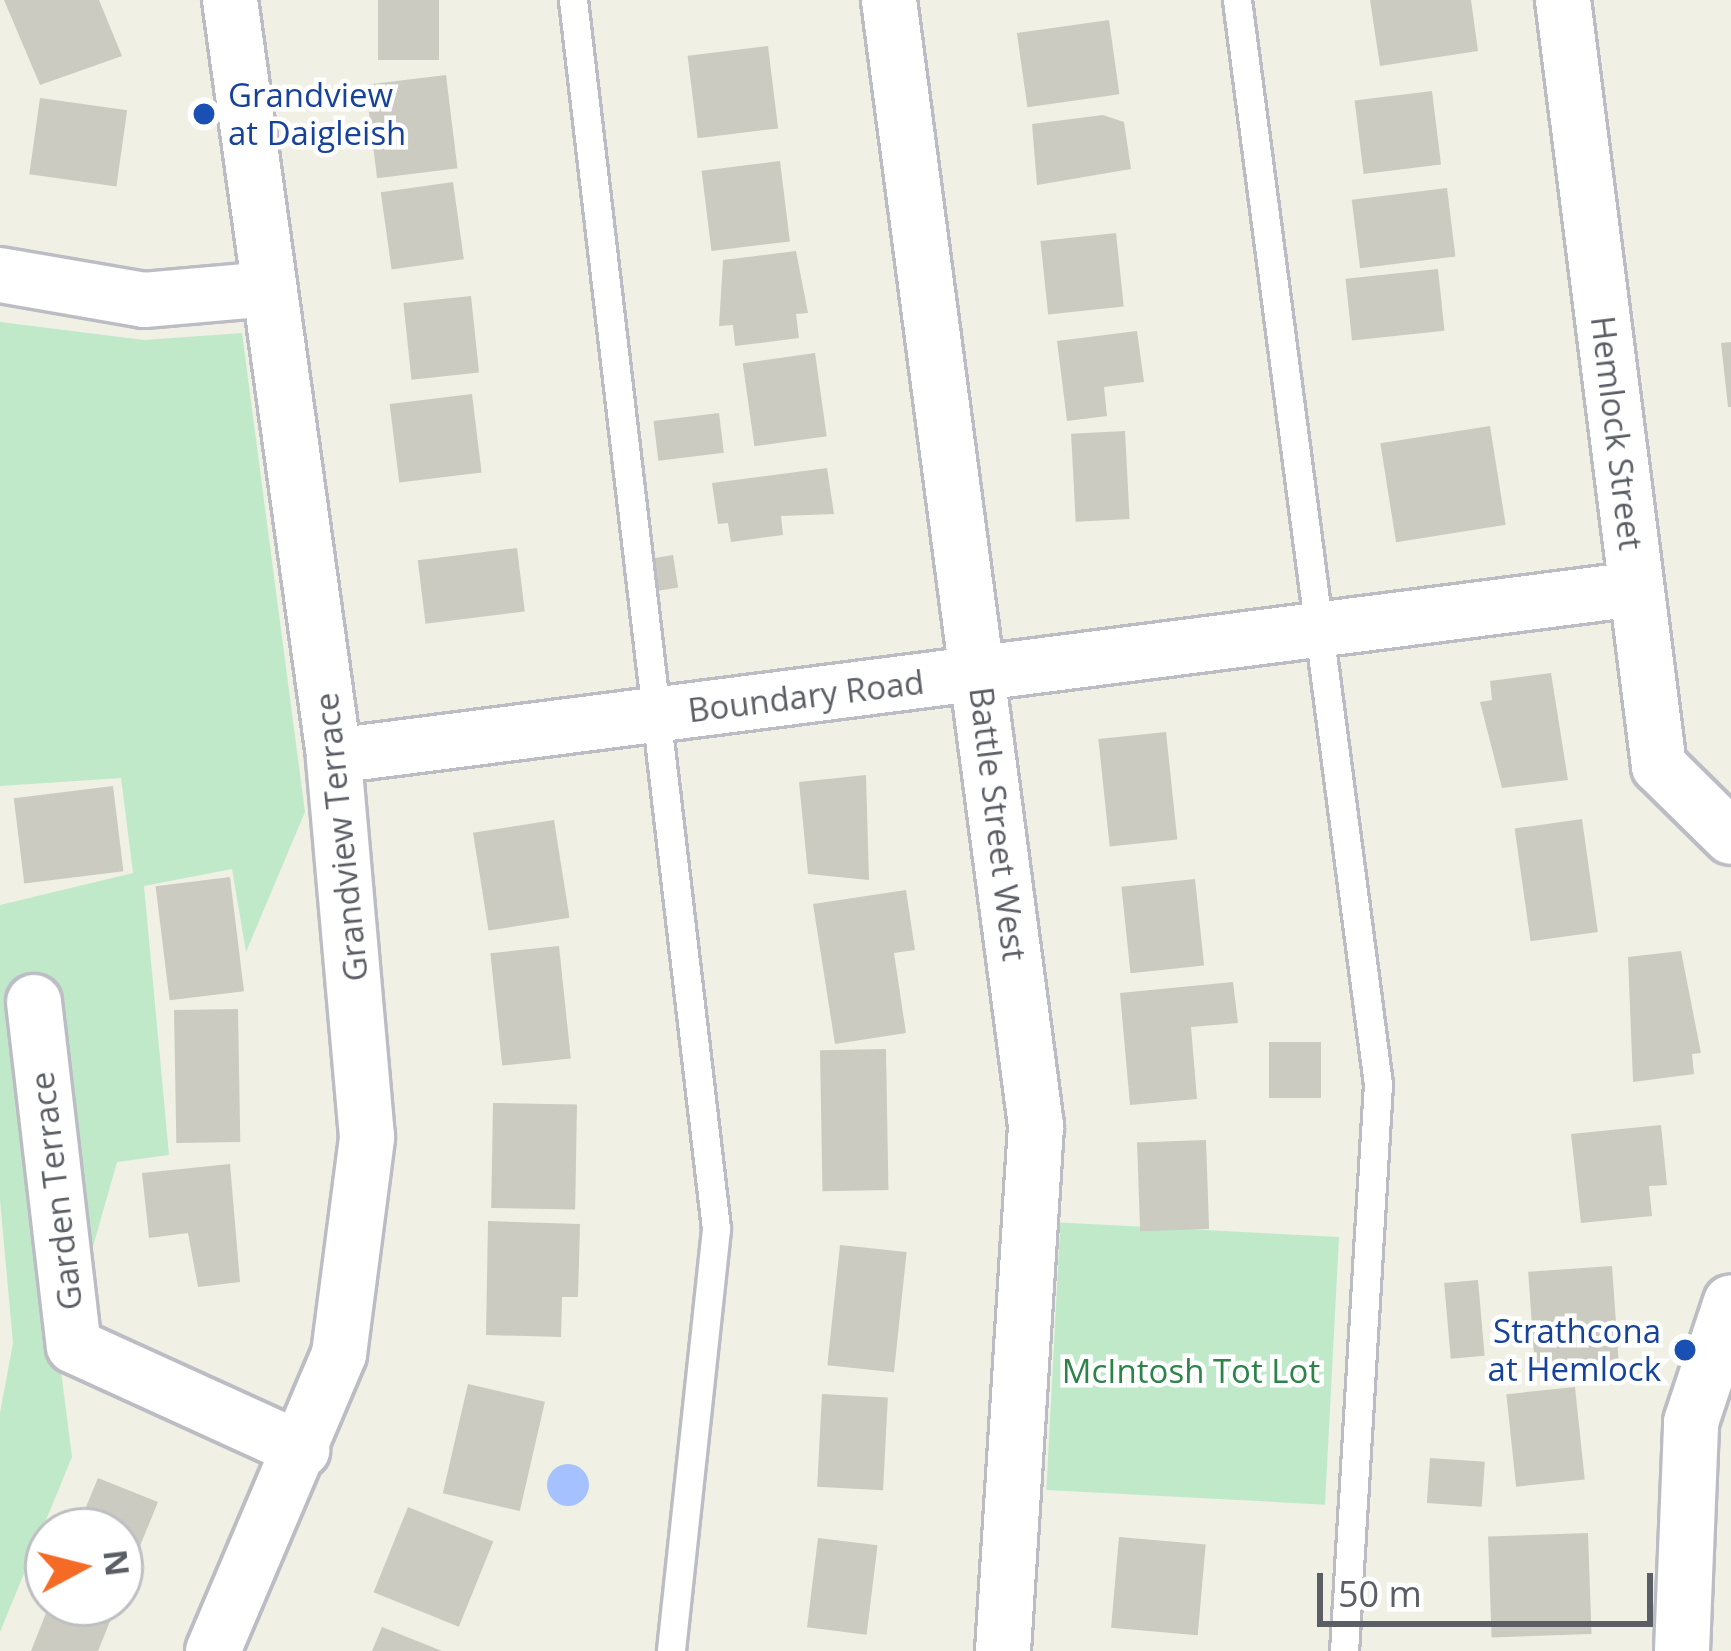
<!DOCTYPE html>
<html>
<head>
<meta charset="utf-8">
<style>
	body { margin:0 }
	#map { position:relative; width:1731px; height:1651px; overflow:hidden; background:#f0f0e5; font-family:"Open Sans",sans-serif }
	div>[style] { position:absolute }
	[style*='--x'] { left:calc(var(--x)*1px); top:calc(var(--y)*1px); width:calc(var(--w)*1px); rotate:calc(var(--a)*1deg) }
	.green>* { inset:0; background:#c0e9ca; transform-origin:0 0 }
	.water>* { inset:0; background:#a6c1ff }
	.round { border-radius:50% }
	.building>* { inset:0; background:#cbcbc1; transform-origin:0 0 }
	.roads { filter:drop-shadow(3px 0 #bcbdc4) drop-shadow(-3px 0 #bcbdc4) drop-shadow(0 3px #bcbdc4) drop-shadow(0 -3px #bcbdc4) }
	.lane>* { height:27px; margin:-13.5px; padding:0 13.5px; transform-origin:13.5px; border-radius:13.5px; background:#fff }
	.street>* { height:54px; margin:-27px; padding:0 27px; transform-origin:27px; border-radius:27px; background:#fff }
	.dots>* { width:33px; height:33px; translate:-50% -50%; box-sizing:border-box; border:6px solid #fff; border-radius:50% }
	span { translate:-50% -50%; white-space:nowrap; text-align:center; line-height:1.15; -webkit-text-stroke:9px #fff; paint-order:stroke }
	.transit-label { font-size:33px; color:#164399 }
	.left { translate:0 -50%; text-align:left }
	.right { translate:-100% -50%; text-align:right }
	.street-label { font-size:33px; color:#5c5e66 }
	.park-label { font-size:33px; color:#2e8348 }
	.north { position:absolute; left:24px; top:1507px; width:120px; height:120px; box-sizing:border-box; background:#fff; border:3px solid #bebfc2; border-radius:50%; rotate:83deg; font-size:33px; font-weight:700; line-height:48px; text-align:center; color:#5c5e66 }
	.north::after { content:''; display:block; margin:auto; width:42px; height:54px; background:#f56b25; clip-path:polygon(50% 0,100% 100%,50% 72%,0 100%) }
	.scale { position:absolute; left:1317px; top:1573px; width:336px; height:54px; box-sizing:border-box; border:6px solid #5c5e66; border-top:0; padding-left:15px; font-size:36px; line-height:42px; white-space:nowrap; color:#5c5e66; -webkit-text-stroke:9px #fff; paint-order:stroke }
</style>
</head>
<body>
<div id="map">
	<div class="green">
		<div style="clip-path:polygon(0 322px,144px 340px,242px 333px,305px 812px,246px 952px,232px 869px,144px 886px,169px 1155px,117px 1162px,60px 1363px,72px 1457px,0 1632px,0 1413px,13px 1343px,0 1200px,0 905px,133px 873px,121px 778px,0 786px)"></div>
		<div style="left:1339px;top:1237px;width:268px;height:279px;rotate:93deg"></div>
	</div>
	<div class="water">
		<div class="round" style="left:547px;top:1464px;width:42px;height:42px"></div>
	</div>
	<div class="building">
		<div style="clip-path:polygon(4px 0,99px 0,122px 56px,40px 85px)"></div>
		<div style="left:378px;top:0;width:61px;height:60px"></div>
		<div style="clip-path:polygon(1370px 0,1471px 0,1478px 51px,1380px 66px)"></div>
		<div style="left:1109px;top:20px;width:75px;height:93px;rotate:82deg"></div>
		<div style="left:768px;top:46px;width:83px;height:81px;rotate:83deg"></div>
		<div style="left:446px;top:75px;width:94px;height:81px;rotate:83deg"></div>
		<div style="left:1432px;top:91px;width:74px;height:78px;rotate:83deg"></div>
		<div style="left:40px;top:98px;width:88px;height:77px;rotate:8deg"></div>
		<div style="clip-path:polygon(1103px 115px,1124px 122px,1131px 169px,1037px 185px,1032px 124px)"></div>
		<div style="left:780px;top:161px;width:81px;height:79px;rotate:83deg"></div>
		<div style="left:453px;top:182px;width:78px;height:73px;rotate:82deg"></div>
		<div style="left:1447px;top:188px;width:69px;height:96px;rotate:83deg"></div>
		<div style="left:1116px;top:233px;width:74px;height:76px;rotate:84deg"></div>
		<div style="clip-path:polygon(796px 251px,808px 313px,796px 314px,799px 338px,735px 346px,733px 325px,719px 326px,723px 260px)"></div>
		<div style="left:1438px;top:269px;width:62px;height:93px;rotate:84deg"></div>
		<div style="left:471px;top:296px;width:77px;height:68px;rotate:84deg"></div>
		<div style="clip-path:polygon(1137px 331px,1144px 382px,1104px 387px,1107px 416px,1067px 421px,1057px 341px)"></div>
		<div style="clip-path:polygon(1731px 342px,1731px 407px,1728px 407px,1721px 343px)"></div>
		<div style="left:815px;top:353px;width:84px;height:73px;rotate:82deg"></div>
		<div style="left:472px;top:394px;width:79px;height:83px;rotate:83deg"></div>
		<div style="left:719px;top:413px;width:40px;height:66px;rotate:83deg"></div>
		<div style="left:1490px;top:426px;width:100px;height:111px;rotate:81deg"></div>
		<div style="left:1125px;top:431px;width:88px;height:54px;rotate:87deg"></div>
		<div style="clip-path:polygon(827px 468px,834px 514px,781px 516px,783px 535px,731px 542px,728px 523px,718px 524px,712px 483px)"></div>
		<div style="left:517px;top:548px;width:64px;height:100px;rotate:83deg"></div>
		<div style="left:673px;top:555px;width:33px;height:20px;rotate:81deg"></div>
		<div style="clip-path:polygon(1551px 673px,1568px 780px,1502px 788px,1480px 702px,1492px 700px,1490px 681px)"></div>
		<div style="left:1166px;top:732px;width:108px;height:68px;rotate:84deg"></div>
		<div style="clip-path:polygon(866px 775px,869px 880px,808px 874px,799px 782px)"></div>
		<div style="left:113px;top:786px;width:86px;height:100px;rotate:83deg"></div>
		<div style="left:1582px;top:819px;width:114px;height:68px;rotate:82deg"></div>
		<div style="left:554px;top:820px;width:99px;height:82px;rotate:81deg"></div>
		<div style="left:230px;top:877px;width:115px;height:75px;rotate:83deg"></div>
		<div style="left:1195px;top:879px;width:87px;height:74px;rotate:84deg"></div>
		<div style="clip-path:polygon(906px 890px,915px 950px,894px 953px,906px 1033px,835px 1044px,813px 904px)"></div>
		<div style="left:559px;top:946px;width:113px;height:69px;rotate:84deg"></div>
		<div style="clip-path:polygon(1681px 951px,1701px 1053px,1692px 1054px,1694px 1074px,1633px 1082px,1628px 957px)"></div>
		<div style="clip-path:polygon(1233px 982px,1238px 1023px,1191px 1027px,1197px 1099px,1130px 1105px,1120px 993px)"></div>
		<div style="left:238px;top:1009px;width:133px;height:64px;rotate:89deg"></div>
		<div style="left:1269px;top:1042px;width:52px;height:56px"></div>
		<div style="left:886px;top:1049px;width:141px;height:66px;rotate:89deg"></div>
		<div style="left:493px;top:1103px;width:84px;height:105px;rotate:1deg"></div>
		<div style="clip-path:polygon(1661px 1125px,1667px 1185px,1649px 1186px,1652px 1216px,1581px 1223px,1571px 1134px)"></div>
		<div style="left:1206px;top:1140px;width:89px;height:69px;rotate:88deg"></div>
		<div style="clip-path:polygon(230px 1164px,240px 1282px,198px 1287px,188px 1233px,149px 1238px,142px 1173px)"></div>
		<div style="clip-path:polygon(488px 1221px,580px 1224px,578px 1297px,562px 1297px,561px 1337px,486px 1335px)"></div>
		<div style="left:840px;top:1245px;width:67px;height:121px;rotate:6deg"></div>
		<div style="left:1612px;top:1266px;width:100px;height:84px;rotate:86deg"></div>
		<div style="left:1478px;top:1280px;width:76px;height:34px;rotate:85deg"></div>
		<div style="left:468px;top:1384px;width:79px;height:112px;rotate:13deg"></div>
		<div style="left:1575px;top:1387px;width:93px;height:69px;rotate:84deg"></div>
		<div style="left:822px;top:1394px;width:66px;height:93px;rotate:3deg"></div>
		<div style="left:1430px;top:1458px;width:55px;height:45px;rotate:4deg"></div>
		<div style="clip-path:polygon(98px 1478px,158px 1502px,120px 1595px,120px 1531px,76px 1531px)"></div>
		<div style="left:408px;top:1507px;width:92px;height:92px;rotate:22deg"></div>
		<div style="left:1588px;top:1533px;width:101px;height:100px;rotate:88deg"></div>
		<div style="left:1119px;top:1537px;width:87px;height:91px;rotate:5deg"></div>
		<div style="left:818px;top:1538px;width:60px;height:90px;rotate:7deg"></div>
		<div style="clip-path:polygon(50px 1603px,115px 1609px,98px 1651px,31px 1651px)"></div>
		<div style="clip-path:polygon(382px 1627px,442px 1651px,372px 1651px)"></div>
	</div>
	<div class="roads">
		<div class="lane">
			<div style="--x:573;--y:0;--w:1237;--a:83.36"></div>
			<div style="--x:716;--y:1229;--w:424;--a:96.1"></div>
			<div style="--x:1237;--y:0;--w:1093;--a:82.59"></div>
			<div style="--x:1378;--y:1084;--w:568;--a:93.43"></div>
		</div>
		<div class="street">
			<div style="--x:889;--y:0;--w:1136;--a:82.56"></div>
			<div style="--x:1036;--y:1126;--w:526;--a:93.6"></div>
			<div style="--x:1563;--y:0;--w:772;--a:82.86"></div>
			<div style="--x:1659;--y:766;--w:101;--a:44.6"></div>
			<div style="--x:0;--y:275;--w:146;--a:9.8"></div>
			<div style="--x:144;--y:300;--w:126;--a:-5"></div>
			<div style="--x:334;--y:756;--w:1313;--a:-7.31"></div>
			<div style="--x:34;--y:1002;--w:346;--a:83.4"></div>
			<div style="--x:74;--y:1346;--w:251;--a:24.5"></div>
			<div style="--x:213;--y:1651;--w:323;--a:-67"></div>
			<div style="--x:339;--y:1354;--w:219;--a:-82.6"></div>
			<div style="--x:367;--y:1137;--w:382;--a:-95"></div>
			<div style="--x:334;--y:756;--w:763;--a:-97.83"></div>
			<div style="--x:1682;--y:1651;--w:229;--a:-87.7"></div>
			<div style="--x:1691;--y:1422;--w:126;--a:-71.6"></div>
		</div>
	</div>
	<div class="dots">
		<div style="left:204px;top:114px;background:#1a4fb4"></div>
		<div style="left:1685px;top:1350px;background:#1a4fb4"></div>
	</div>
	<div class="transit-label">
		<span class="left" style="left:228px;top:114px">Grandview<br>at Daigleish</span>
		<span class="right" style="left:1661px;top:1350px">Strathcona<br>at Hemlock</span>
	</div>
	<div class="street-label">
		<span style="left:1617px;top:433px;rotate:83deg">Hemlock Street</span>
		<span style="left:806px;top:696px;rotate:-7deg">Boundary Road</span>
		<span style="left:998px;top:824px;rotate:83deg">Battle Street West</span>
		<span style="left:341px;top:837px;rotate:-96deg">Grandview Terrace</span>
		<span style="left:56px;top:1191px;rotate:-97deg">Garden Terrace</span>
	</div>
	<div class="park-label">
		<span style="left:1191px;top:1371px">McIntosh Tot Lot</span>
	</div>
	<div class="north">N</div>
	<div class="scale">50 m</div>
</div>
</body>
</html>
